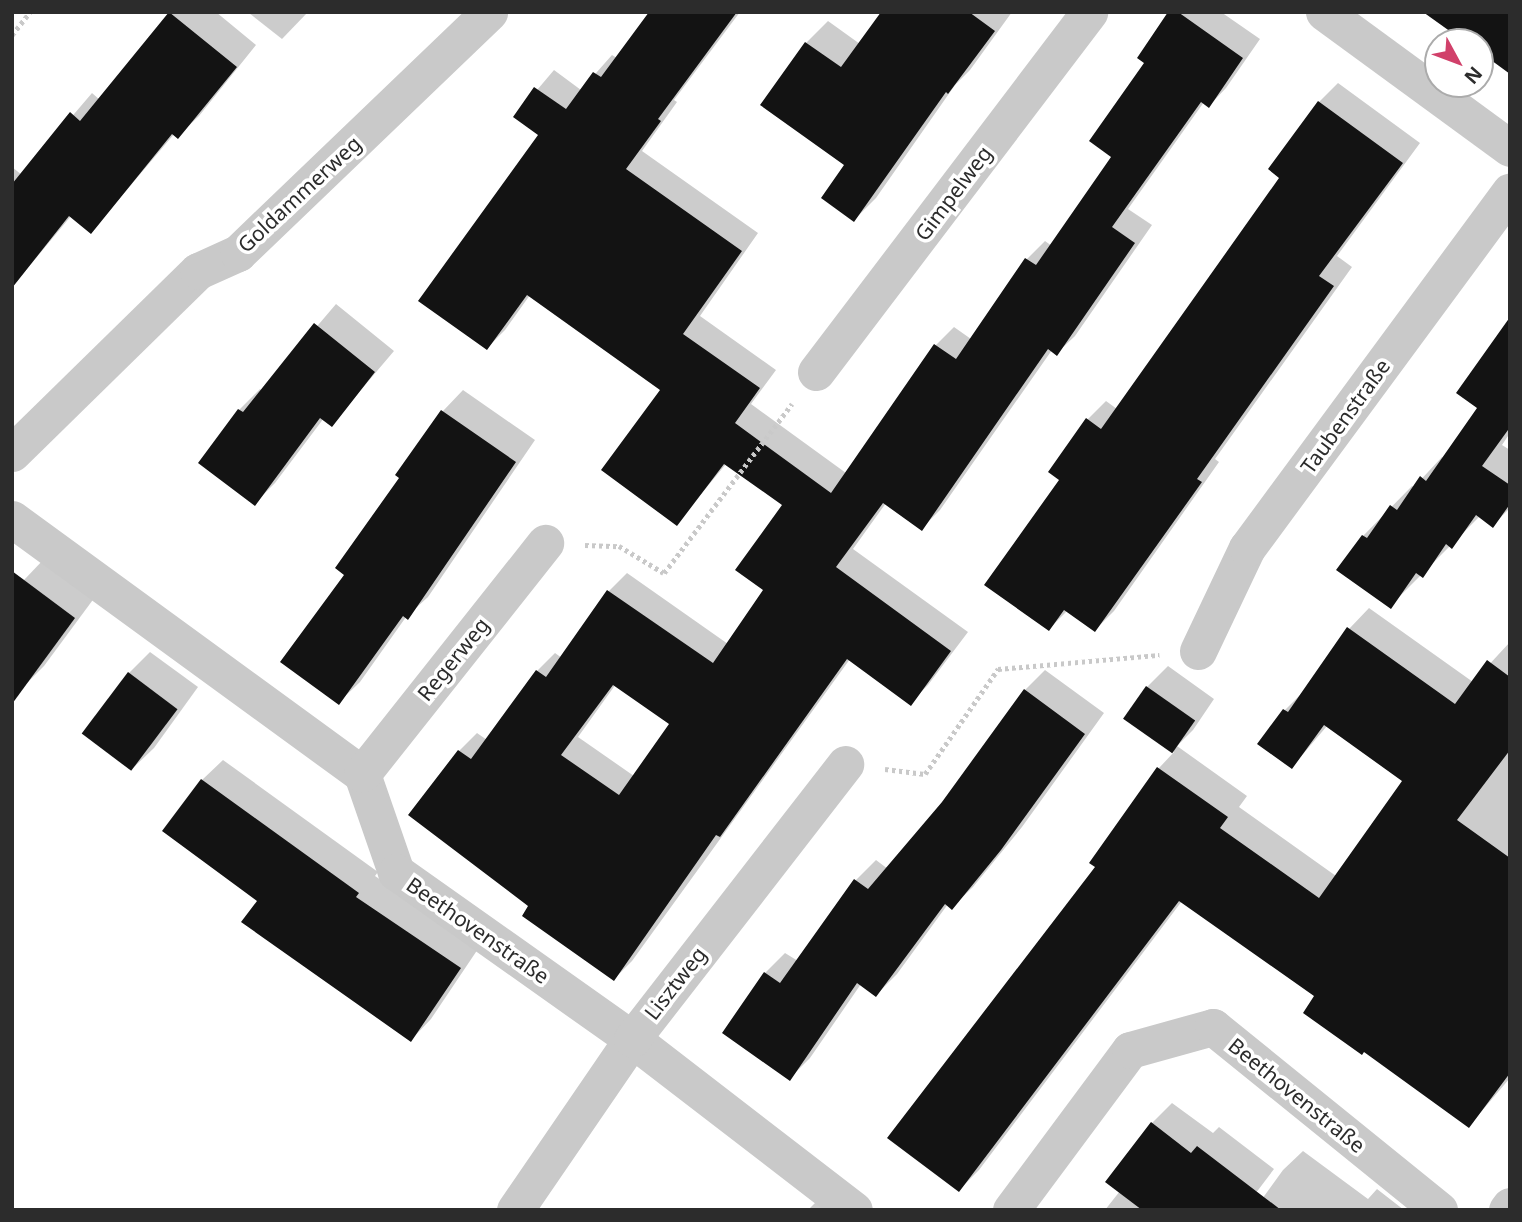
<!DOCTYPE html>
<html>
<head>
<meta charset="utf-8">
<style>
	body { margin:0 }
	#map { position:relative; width:1522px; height:1222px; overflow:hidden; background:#fff; font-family:"Noto Sans",sans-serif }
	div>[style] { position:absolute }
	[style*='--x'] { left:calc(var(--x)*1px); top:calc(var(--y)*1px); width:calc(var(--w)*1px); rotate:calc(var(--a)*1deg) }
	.shadow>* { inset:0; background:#0003 }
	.building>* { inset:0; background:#131313; transform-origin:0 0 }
	.path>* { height:4.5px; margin-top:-2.25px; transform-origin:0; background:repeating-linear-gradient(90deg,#c9c9c9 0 3.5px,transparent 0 7px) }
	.minor>* { height:37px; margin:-18.5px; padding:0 18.5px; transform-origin:18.5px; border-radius:18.5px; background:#c9c9c9 }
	span { translate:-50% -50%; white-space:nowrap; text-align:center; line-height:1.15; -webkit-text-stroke:7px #fff; paint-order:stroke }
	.street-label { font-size:21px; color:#2c2c2c }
	.frame { position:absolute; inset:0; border:14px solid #2c2c2c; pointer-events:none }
	.north { position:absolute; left:1424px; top:28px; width:70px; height:70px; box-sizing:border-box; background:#fff; border:2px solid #ababab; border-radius:50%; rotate:131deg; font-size:19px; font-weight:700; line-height:28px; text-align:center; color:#2c2c2c }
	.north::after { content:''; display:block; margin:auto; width:24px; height:32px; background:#d1406a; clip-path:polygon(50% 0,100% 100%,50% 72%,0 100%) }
</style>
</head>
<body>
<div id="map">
	<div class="shadow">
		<div style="clip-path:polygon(171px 12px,216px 12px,256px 45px,199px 116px,178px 136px,175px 133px,91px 232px,71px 216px,12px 287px,12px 167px,22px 175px,92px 93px,100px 100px)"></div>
		<div style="clip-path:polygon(308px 12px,282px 39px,249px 13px,250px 12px)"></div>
		<div style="clip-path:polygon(evenodd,651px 12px,740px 12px,674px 100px,677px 102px,642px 151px,758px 233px,700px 316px,776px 370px,751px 404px,846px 473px,936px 345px,954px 327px,971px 339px,1027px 259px,1045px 241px,1052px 246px,1114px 156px,1147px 63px,1170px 12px,1221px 12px,1260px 39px,1226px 88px,1209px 106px,1204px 102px,1128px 209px,1152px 225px,1075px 336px,1057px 353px,1052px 350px,940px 510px,922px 528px,886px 503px,853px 549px,968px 632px,928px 685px,910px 703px,850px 659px,632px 961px,614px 979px,531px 906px,459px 751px,477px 733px,487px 740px,537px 671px,555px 653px,562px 658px,609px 591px,627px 573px,728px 644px,766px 590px,785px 505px,726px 464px,677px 523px,663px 390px,530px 295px,505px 330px,487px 348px,540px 134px,515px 116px,554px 70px,581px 90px,612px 55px,617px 58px,651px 12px,616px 684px,672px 723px,634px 776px,578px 737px,616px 684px)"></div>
		<div style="clip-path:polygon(883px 12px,1012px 12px,970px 70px,955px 85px,876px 198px,854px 220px,846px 165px,762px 105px,806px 43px,828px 21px,860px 44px)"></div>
		<div style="clip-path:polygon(1338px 83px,1420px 143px,1337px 256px,1352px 267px,1215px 459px,1219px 462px,1114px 611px,1095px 630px,1067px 611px,1049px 629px,1061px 480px,1087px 420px,1106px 401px,1117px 409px,1282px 177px,1319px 102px)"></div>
		<div style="clip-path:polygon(336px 304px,394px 351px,332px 424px,324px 418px,275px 483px,255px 503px,200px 463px,239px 410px,260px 389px,262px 391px)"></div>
		<div style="clip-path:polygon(1510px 320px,1510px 433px,1502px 445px,1510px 450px,1510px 508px,1493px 525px,1480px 516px,1390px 606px,1363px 536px,1412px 486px,1414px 487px,1442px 457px,1444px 458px,1479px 408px)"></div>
		<div style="clip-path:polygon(463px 390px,535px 440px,428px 597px,406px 617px,360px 682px,339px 702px,346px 574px,401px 478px,398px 475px,443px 411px)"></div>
		<div style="clip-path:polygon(44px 559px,95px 597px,44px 666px,23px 687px,24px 580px)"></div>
		<div style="clip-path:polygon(1369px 608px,1473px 682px,1510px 642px,1510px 1078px,1469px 1126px,1316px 996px,1182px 901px,979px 1170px,959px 1190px,1097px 866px,1159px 768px,1174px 752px,1125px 718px,1147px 687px,1168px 666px,1214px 699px,1193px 730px,1177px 746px,1247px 796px,1239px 807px,1336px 876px,1405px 780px,1327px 726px,1292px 767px,1285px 710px,1305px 690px,1349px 629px)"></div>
		<div style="clip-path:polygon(150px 652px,198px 687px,154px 748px,133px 768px,129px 673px)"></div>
		<div style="clip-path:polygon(1045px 670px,1104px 713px,1022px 827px,973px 887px,952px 907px,948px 904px,897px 974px,876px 995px,861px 984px,810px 1058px,790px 1078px,765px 973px,785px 953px,798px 961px,856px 880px,876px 860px,888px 869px,943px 803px,1025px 690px)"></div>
		<div style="clip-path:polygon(223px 760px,378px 872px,375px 876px,480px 946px,431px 1019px,411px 1040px,202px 780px)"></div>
		<div style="clip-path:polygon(1172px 1103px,1213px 1133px,1219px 1127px,1274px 1169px,1243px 1210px,1105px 1210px,1120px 1191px,1152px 1123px)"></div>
		<div style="clip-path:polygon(1303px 1151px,1368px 1199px,1377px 1189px,1404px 1210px,1254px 1210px,1283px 1170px)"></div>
		<div style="clip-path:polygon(822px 1196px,840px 1210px,808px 1210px)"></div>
	</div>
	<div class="building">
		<div style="clip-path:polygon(169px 12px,237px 67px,178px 139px,172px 134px,91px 234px,69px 216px,12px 288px,12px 184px,70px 112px,80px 121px)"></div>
		<div style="clip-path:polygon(evenodd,649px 12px,737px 12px,658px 119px,661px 121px,626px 169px,742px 251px,683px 334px,760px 388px,735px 423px,831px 493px,934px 344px,956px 359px,1025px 258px,1036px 265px,1111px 157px,1089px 141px,1144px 63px,1137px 58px,1168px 12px,1178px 12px,1243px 58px,1209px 108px,1201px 102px,1112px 227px,1135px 243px,1057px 356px,1048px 349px,922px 531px,883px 503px,836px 567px,951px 651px,911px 706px,847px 659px,720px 837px,716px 835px,614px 981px,522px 916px,528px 906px,408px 815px,458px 750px,471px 759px,536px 670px,546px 677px,607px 590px,713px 663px,763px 590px,735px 570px,782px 505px,724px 464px,677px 526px,601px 470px,660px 390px,527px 295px,487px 350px,418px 301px,538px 135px,513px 117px,534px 87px,566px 109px,593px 72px,601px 77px,649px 12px,613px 685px,669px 724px,619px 795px,561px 755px,613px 685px)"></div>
		<div style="clip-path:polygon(881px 12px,969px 12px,995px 31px,948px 94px,946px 92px,854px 222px,821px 198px,844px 165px,760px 105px,805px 42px,841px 67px)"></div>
		<div style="clip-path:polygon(1423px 12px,1510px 12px,1510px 74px,1480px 52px,1480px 42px,1465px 42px)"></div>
		<div style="clip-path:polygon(1318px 101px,1403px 163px,1319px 276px,1334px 286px,1197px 479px,1202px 482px,1095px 632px,1064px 610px,1049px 631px,984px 585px,1059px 480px,1048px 472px,1086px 418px,1101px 429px,1279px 178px,1268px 169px)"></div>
		<div style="clip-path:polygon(1510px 317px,1510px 432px,1508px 430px,1482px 466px,1510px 485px,1510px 504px,1493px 528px,1476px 515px,1452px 549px,1446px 544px,1423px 578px,1416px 573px,1391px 609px,1336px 570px,1362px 535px,1367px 538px,1390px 505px,1397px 510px,1420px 476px,1426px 481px,1477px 408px,1456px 393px)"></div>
		<div style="clip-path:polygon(314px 323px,375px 372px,332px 427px,320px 418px,255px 506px,198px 463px,238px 409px,243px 412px)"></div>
		<div style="clip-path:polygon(441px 410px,516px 462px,408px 620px,403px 616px,339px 705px,280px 662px,344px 575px,335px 568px,399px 478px,395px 475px)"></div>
		<div style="clip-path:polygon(12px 571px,75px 618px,12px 704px)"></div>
		<div style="clip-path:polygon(1347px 627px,1455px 704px,1487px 660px,1510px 677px,1510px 750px,1457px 820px,1510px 858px,1510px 1073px,1469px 1128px,1364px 1052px,1362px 1055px,1303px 1013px,1314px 996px,1179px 901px,959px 1192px,887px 1138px,1095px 867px,1089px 863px,1157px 767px,1228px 817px,1220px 828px,1319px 898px,1402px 781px,1324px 725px,1292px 769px,1257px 744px,1283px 709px,1288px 712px)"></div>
		<div style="left:128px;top:672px;width:62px;height:77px;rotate:37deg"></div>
		<div style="left:1146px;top:686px;width:60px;height:40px;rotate:35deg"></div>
		<div style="clip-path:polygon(1024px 689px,1085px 734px,1001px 850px,952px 910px,945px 904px,876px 997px,857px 983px,790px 1081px,722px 1033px,764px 972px,780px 983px,854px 879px,868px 889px,942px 802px)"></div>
		<div style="clip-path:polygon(201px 779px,359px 893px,356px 897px,461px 968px,411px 1042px,241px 922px,257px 901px,162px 831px)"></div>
		<div style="clip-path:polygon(1151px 1122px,1191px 1153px,1197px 1146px,1281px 1210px,1142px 1210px,1105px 1182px)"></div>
	</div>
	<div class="path">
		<div style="--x:12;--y:35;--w:29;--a:-52"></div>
		<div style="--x:585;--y:545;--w:34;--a:2"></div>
		<div style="--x:619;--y:546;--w:52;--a:31"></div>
		<div style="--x:664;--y:573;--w:212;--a:-52.9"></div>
		<div style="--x:885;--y:769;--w:40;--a:7.1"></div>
		<div style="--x:925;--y:774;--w:128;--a:-55.2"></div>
		<div style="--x:998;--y:669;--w:162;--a:-5"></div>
	</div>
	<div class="minor">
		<div style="--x:1324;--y:12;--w:230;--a:36.2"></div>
		<div style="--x:816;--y:372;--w:452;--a:-52.8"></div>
		<div style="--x:12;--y:453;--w:260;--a:-44.4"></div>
		<div style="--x:198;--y:271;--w:44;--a:-24.2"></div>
		<div style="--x:238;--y:253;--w:348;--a:-43.8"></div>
		<div style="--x:12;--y:519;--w:433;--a:36.1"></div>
		<div style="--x:362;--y:774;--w:104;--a:70.9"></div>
		<div style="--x:396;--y:872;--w:289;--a:35.3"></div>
		<div style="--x:632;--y:1039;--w:280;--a:37.6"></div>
		<div style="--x:1198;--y:651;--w:114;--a:-64.6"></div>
		<div style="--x:1247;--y:548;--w:443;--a:-53.6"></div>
		<div style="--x:362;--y:774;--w:295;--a:-51.6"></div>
		<div style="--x:515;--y:1210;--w:207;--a:-55.6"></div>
		<div style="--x:632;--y:1039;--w:348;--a:-52.2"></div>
		<div style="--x:1011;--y:1210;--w:199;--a:-53.4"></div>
		<div style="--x:1130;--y:1050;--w:86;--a:-15.5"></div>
		<div style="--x:1213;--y:1027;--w:291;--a:39"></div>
		<div style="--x:1507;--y:1210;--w:5;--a:-53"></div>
	</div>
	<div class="street-label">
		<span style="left:953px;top:193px;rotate:-53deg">Gimpelweg</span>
		<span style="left:299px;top:194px;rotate:-43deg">Goldammerweg</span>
		<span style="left:1345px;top:416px;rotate:-54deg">Taubenstraße</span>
		<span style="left:453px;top:659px;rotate:-51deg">Regerweg</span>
		<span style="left:478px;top:930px;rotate:35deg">Beethovenstraße</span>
		<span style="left:675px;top:983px;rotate:-52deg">Lisztweg</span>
		<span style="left:1297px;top:1095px;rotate:39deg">Beethovenstraße</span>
	</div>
	<div class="frame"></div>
	<div class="north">N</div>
</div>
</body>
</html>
